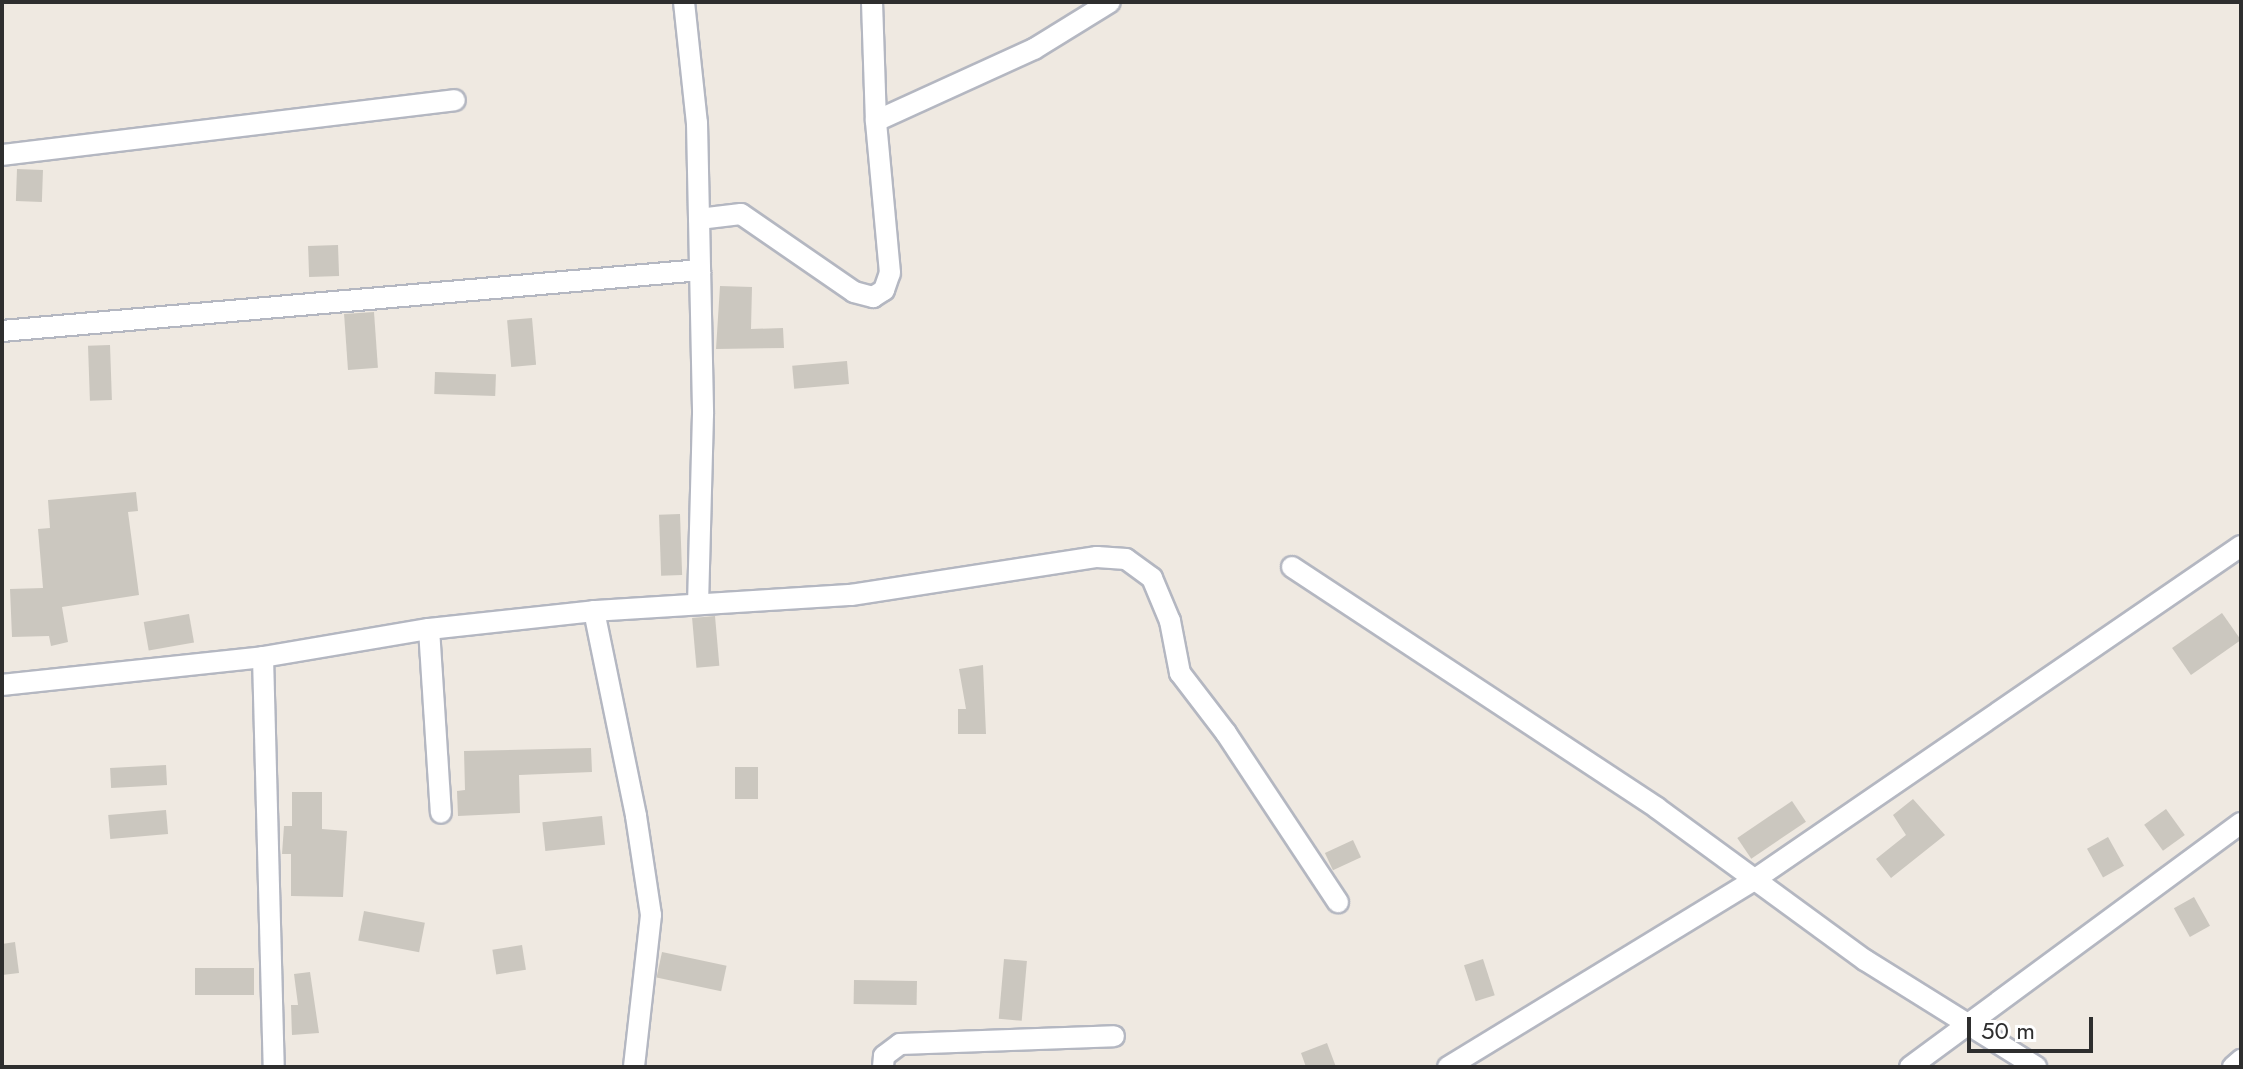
<!DOCTYPE html>
<html>
<head>
<meta charset="utf-8">
<style>
	body { margin:0 }
	#map { position:relative; width:2243px; height:1069px; overflow:hidden; background:#efe9e1; font-family:Jost,sans-serif }
	div>[style] { position:absolute }
	[style*='--x'] { left:calc(var(--x)*1px); top:calc(var(--y)*1px); width:calc(var(--w)*1px); rotate:calc(var(--a)*1deg) }
	.building>* { inset:0; background:#cbc7bf; transform-origin:0 0 }
	.roads { filter:drop-shadow(2px 0 #b4b7c1) drop-shadow(-2px 0 #b4b7c1) drop-shadow(0 2px #b4b7c1) drop-shadow(0 -2px #b4b7c1) }
	.minor>* { height:20px; margin:-10px; padding:0 10px; transform-origin:10px; border-radius:10px; background:#fff }
	span { translate:-50% -50%; white-space:nowrap; text-align:center; line-height:1.15; -webkit-text-stroke:8px #fff; paint-order:stroke }
	.frame { position:absolute; inset:0; border:4px solid #2e2e2e; pointer-events:none }
	.scale { position:absolute; left:1967px; top:1017px; width:126px; height:36px; box-sizing:border-box; border:4px solid #2e2e2e; border-top:0; padding-left:10px; font-size:24px; line-height:28px; white-space:nowrap; color:#2e2e2e; -webkit-text-stroke:6px #fff; paint-order:stroke }
</style>
</head>
<body>
<div id="map">
	<div class="building">
		<div style="left:17px;top:169px;width:26px;height:32px;rotate:2deg"></div>
		<div style="left:338px;top:245px;width:31px;height:30px;rotate:88deg"></div>
		<div style="clip-path:polygon(720px 286px,752px 287px,751px 329px,783px 328px,784px 348px,716px 349px)"></div>
		<div style="left:374px;top:312px;width:56px;height:30px;rotate:86deg"></div>
		<div style="left:532px;top:318px;width:47px;height:25px;rotate:85deg"></div>
		<div style="left:110px;top:345px;width:55px;height:22px;rotate:88deg"></div>
		<div style="left:847px;top:361px;width:23px;height:55px;rotate:85deg"></div>
		<div style="left:435px;top:372px;width:61px;height:22px;rotate:2deg"></div>
		<div style="clip-path:polygon(136px 492px,138px 511px,128px 512px,139px 595px,62px 607px,68px 642px,51px 646px,49px 636px,12px 637px,10px 589px,43px 588px,38px 529px,50px 528px,48px 500px)"></div>
		<div style="left:680px;top:514px;width:61px;height:21px;rotate:88deg"></div>
		<div style="left:2222px;top:613px;width:33px;height:61px;rotate:55deg"></div>
		<div style="left:189px;top:614px;width:29px;height:46px;rotate:80deg"></div>
		<div style="left:715px;top:616px;width:50px;height:23px;rotate:85deg"></div>
		<div style="clip-path:polygon(983px 665px,986px 734px,958px 734px,958px 709px,966px 709px,959px 669px)"></div>
		<div style="clip-path:polygon(591px 748px,592px 772px,519px 775px,520px 813px,458px 816px,457px 791px,465px 790px,464px 751px)"></div>
		<div style="left:166px;top:765px;width:20px;height:56px;rotate:87deg"></div>
		<div style="left:735px;top:767px;width:23px;height:32px"></div>
		<div style="clip-path:polygon(292px 792px,322px 792px,322px 829px,347px 831px,343px 897px,291px 896px,291px 854px,282px 854px,284px 826px,292px 826px)"></div>
		<div style="clip-path:polygon(1913px 799px,1945px 835px,1891px 878px,1876px 859px,1906px 835px,1893px 815px)"></div>
		<div style="left:1792px;top:801px;width:25px;height:66px;rotate:56deg"></div>
		<div style="left:2166px;top:809px;width:32px;height:27px;rotate:54deg"></div>
		<div style="left:166px;top:810px;width:24px;height:58px;rotate:85deg"></div>
		<div style="left:602px;top:816px;width:29px;height:60px;rotate:84deg"></div>
		<div style="left:2108px;top:837px;width:33px;height:24px;rotate:61deg"></div>
		<div style="left:1353px;top:840px;width:19px;height:31px;rotate:65deg"></div>
		<div style="left:2194px;top:897px;width:33px;height:23px;rotate:61deg"></div>
		<div style="left:364px;top:911px;width:62px;height:30px;rotate:11deg"></div>
		<div style="clip-path:polygon(15px 942px,19px 973px,2px 975px,2px 944px)"></div>
		<div style="left:522px;top:945px;width:25px;height:30px;rotate:81deg"></div>
		<div style="left:662px;top:952px;width:66px;height:26px;rotate:12deg"></div>
		<div style="left:1004px;top:959px;width:23px;height:60px;rotate:5deg"></div>
		<div style="left:1483px;top:959px;width:38px;height:20px;rotate:72deg"></div>
		<div style="left:195px;top:968px;width:59px;height:27px"></div>
		<div style="clip-path:polygon(310px 972px,319px 1033px,292px 1035px,291px 1005px,298px 1005px,294px 974px)"></div>
		<div style="left:854px;top:980px;width:63px;height:24px;rotate:1deg"></div>
		<div style="clip-path:polygon(1327px 1043px,1336px 1067px,1306px 1067px,1301px 1053px)"></div>
	</div>
	<div class="roads">
		<div class="minor">
			<div style="--x:684;--y:2;--w:122;--a:83.9"></div>
			<div style="--x:697;--y:123;--w:291;--a:88.8"></div>
			<div style="--x:703;--y:414;--w:190;--a:91.5"></div>
			<div style="--x:872;--y:2;--w:119;--a:88.1"></div>
			<div style="--x:2;--y:155;--w:456;--a:-6.9"></div>
			<div style="--x:699;--y:219;--w:42;--a:-6.8"></div>
			<div style="--x:741;--y:214;--w:137;--a:34.6"></div>
			<div style="--x:854;--y:292;--w:20;--a:15"></div>
			<div style="--x:873;--y:297;--w:13;--a:-32"></div>
			<div style="--x:884;--y:290;--w:18;--a:-71"></div>
			<div style="--x:890;--y:273;--w:153;--a:-95.3"></div>
			<div style="--x:876;--y:121;--w:174;--a:-24.5"></div>
			<div style="--x:1034;--y:49;--w:89;--a:-31.7"></div>
			<div style="--x:2;--y:331;--w:701;--a:-4.99"></div>
			<div style="--x:1292;--y:567;--w:437;--a:33.4"></div>
			<div style="--x:1657;--y:808;--w:258;--a:36.2"></div>
			<div style="--x:1865;--y:960;--w:202;--a:32"></div>
			<div style="--x:594;--y:611;--w:209;--a:78.4"></div>
			<div style="--x:636;--y:816;--w:100;--a:81.4"></div>
			<div style="--x:651;--y:915;--w:153;--a:96.4"></div>
			<div style="--x:429;--y:629;--w:184;--a:86.3"></div>
			<div style="--x:263;--y:657;--w:410;--a:88.5"></div>
			<div style="--x:2;--y:685;--w:262;--a:-6.1"></div>
			<div style="--x:263;--y:657;--w:168;--a:-9.6"></div>
			<div style="--x:429;--y:629;--w:166;--a:-6.2"></div>
			<div style="--x:594;--y:611;--w:257;--a:-3.6"></div>
			<div style="--x:851;--y:595;--w:249;--a:-8.8"></div>
			<div style="--x:1097;--y:557;--w:29;--a:4"></div>
			<div style="--x:1126;--y:559;--w:32;--a:36"></div>
			<div style="--x:1152;--y:578;--w:47;--a:67.3"></div>
			<div style="--x:1170;--y:621;--w:53;--a:79.1"></div>
			<div style="--x:1180;--y:673;--w:76;--a:52.5"></div>
			<div style="--x:1226;--y:733;--w:203;--a:56.5"></div>
			<div style="--x:883;--y:1067;--w:11;--a:-85"></div>
			<div style="--x:884;--y:1056;--w:20;--a:-37"></div>
			<div style="--x:900;--y:1044;--w:214;--a:-2.1"></div>
			<div style="--x:1448;--y:1067;--w:355;--a:-31.4"></div>
			<div style="--x:1751;--y:882;--w:594;--a:-34.44"></div>
			<div style="--x:1910;--y:1067;--w:411;--a:-36.4"></div>
			<div style="--x:2233;--y:1067;--w:11;--a:-41"></div>
		</div>
	</div>
	<div class="frame"></div>
	<div class="scale">50 m</div>
</div>
</body>
</html>
